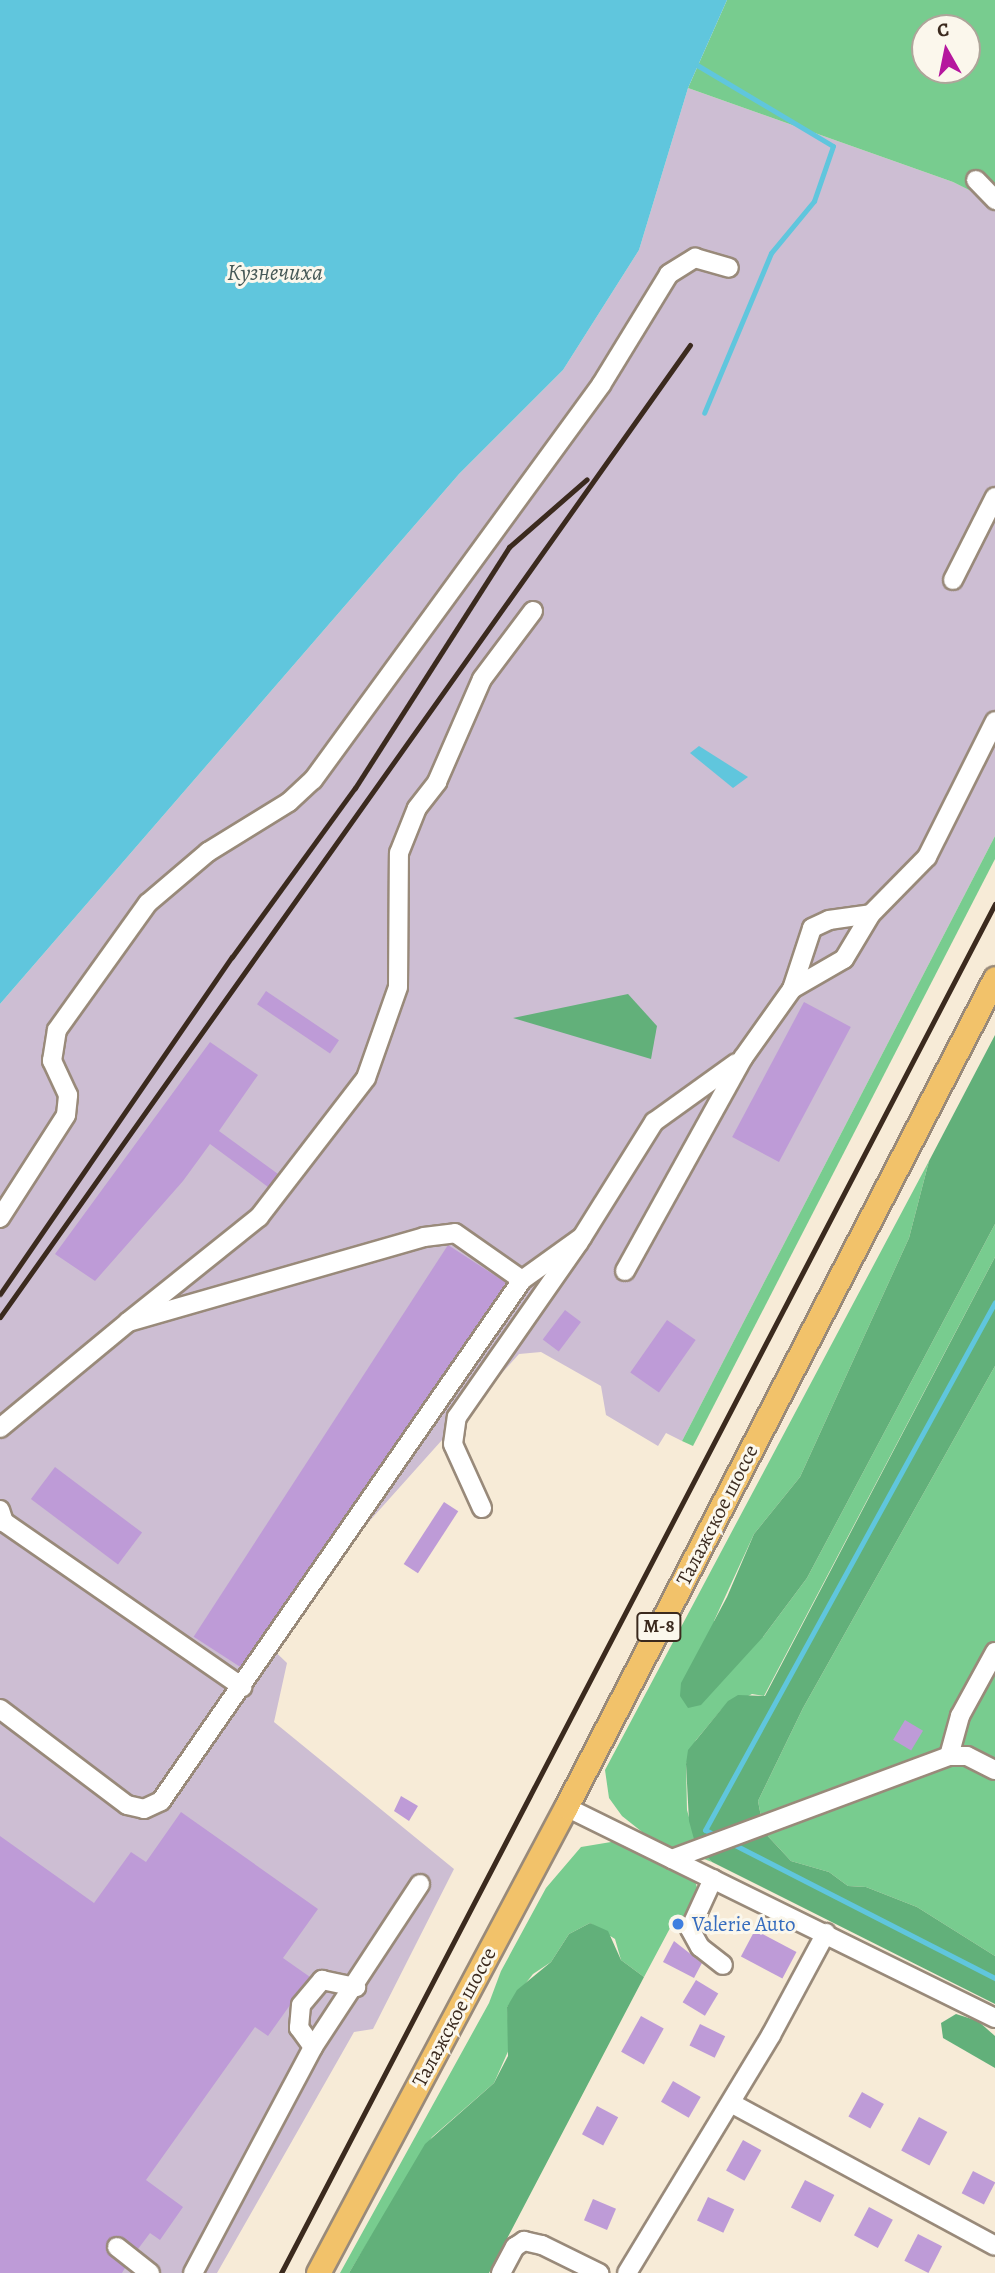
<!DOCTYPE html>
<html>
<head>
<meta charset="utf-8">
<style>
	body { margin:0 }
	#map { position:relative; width:995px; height:2273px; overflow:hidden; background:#f7ebd7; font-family:Alegreya,serif }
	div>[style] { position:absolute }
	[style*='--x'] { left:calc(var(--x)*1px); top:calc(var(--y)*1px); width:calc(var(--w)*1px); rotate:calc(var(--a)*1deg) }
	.industrial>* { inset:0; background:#cdbed3 }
	.green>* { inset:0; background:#78cc8f }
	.forest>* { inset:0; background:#62b07a }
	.water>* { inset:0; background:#60c6dd }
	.stream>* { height:5px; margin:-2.5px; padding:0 2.5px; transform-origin:2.5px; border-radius:2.5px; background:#60c6dd }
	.building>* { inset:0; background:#be9bd7; transform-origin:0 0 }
	.roads { filter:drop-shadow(2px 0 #998a7a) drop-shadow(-2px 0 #998a7a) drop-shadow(0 2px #998a7a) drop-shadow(0 -2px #998a7a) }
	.minor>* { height:18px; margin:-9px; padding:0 9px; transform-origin:9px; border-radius:9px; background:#fff }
	.major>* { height:23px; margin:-11.5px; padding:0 11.5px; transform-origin:11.5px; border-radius:11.5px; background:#f2c26a }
	.rail>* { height:5px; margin:-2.5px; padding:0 2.5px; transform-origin:2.5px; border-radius:2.5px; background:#3b2a1e }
	.dots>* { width:19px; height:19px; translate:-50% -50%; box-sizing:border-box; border:4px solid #fbf7ec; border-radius:50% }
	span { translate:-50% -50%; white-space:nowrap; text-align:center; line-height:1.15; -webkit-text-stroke:6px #fbf7ec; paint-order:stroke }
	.shield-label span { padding:2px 5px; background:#fbf7ec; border:2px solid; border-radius:5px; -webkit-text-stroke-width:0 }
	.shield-label { font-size:19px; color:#3b2a1e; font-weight:700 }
	.street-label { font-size:21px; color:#3b2a1e }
	.shop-label { font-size:21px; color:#366cbe }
	.left { translate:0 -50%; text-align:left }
	.water-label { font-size:23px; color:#465957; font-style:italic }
	.north { position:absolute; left:911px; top:14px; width:70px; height:70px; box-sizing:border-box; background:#fbf7ec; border:2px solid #aea59a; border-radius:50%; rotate:351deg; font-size:19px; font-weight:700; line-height:28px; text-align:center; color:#3b2a1e }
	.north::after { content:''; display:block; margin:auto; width:24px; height:32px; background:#b5179e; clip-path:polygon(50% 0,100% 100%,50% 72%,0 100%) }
</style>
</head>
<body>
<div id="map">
	<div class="industrial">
		<div style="clip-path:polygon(688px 88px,953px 182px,995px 203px,995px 836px,682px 1441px,666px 1433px,658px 1446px,606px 1415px,601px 1386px,541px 1352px,519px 1354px,263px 1640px,287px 1663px,274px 1722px,454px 1869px,373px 2029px,354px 2032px,217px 2273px,0 2273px,0 1004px,459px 474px,563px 370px,639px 250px)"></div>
	</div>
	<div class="green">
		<div style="clip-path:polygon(evenodd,727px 0,995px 0,995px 203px,953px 182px,688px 88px,727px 0,925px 28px,967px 28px,967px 70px,925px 70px,925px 28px)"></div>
		<div style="clip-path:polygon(995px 836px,995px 859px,693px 1446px,682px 1441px)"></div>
		<div style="clip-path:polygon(929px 1161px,909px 1238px,800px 1477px,754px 1534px,714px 1621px,763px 1637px,807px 1578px,995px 1224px,995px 1257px,764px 1696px,752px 1694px,721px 1710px,696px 1740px,686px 1764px,687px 1810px,696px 1843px,712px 1862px,651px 1839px,622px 1816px,609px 1798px,605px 1770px)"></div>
		<div style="clip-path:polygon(995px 1366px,995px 1956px,917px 1907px,866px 1887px,848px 1886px,829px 1872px,791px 1861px,764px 1832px,758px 1801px,803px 1708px)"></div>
		<div style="clip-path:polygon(623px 1840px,694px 1877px,698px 1891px,688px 1919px,677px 1915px,644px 1977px,621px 1960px,615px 1939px,590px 1923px,569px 1934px,551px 1962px,533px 1974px,507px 2007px,510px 2047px,494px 2083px,432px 2137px,349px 2273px,340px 2273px,489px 2003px,501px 1971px,546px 1888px,581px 1847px)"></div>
	</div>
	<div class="forest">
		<div style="clip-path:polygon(628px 994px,657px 1026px,651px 1059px,513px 1018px)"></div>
		<div style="clip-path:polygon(995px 1035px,995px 1224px,807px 1578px,763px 1637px,701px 1705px,688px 1708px,680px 1696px,681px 1683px,727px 1597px,754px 1534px,800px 1477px,909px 1238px,929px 1161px)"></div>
		<div style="clip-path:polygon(995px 1257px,995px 1366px,803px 1708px,758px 1801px,764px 1832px,791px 1861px,829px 1872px,848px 1886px,866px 1887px,917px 1907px,995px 1956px,995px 2004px,712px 1862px,695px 1843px,689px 1821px,686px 1764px,688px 1750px,728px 1701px,738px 1695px,765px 1696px)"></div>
		<div style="clip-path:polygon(590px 1923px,608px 1931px,621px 1960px,644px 1977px,489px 2273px,349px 2273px,425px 2144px,494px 2083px,508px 2056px,507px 2007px,517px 1990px,551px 1962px,569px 1934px)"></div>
		<div style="clip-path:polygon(956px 2014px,978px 2021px,995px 2036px,995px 2068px,943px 2038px,941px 2023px)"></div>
	</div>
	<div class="water">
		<div style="clip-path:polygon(0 0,727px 0,688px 88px,639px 250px,563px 370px,459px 474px,0 1004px)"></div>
		<div style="clip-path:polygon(699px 746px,748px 777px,733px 788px,690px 753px)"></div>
	</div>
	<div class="stream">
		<div style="--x:697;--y:65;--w:158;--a:30.8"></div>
		<div style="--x:833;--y:146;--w:58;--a:109.1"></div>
		<div style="--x:814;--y:201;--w:67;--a:129.6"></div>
		<div style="--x:771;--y:253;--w:173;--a:112.7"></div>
		<div style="--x:717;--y:1836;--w:13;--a:-153"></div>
		<div style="--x:705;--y:1830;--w:602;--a:-61.22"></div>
		<div style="--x:729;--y:1842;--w:299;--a:27.1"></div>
	</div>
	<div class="building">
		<div style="left:266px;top:991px;width:88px;height:16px;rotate:34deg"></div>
		<div style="left:804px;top:1002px;width:53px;height:153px;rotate:28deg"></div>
		<div style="clip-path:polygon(210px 1042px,258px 1075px,219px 1131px,278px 1174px,268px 1187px,210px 1144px,183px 1181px,95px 1281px,55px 1254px)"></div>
		<div style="left:448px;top:1245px;width:69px;height:467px;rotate:33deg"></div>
		<div style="left:565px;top:1310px;width:20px;height:37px;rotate:37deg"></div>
		<div style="left:667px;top:1320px;width:35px;height:64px;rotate:35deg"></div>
		<div style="left:55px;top:1467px;width:109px;height:40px;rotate:37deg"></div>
		<div style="left:444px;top:1502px;width:17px;height:74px;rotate:33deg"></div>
		<div style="left:905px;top:1720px;width:21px;height:23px;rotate:31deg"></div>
		<div style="clip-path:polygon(401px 1796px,418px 1806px,409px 1821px,394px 1811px)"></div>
		<div style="clip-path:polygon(181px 1812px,318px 1909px,283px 1958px,310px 1977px,268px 2036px,255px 2027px,146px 2180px,183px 2207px,160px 2240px,150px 2233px,138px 2249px,119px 2236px,109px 2239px,106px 2251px,125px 2268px,122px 2273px,0 2273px,0 1836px,94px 1903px,131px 1852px,146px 1862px)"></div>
		<div style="left:755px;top:1930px;width:47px;height:30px;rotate:28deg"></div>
		<div style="clip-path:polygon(674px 1941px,702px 1963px,694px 1978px,663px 1962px)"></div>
		<div style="left:696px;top:1980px;width:26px;height:26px;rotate:31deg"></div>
		<div style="left:641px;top:2016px;width:26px;height:41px;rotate:29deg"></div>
		<div style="left:700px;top:2024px;width:28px;height:24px;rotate:26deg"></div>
		<div style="left:673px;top:2081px;width:32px;height:24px;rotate:30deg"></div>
		<div style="left:862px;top:2092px;width:25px;height:28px;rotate:29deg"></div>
		<div style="left:597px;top:2106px;width:24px;height:32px;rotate:28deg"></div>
		<div style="left:919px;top:2117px;width:32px;height:38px;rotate:28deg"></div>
		<div style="left:743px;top:2140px;width:21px;height:35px;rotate:29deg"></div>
		<div style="left:973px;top:2171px;width:25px;height:25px;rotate:27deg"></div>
		<div style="left:805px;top:2180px;width:33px;height:31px;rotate:27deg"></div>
		<div style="left:708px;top:2197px;width:29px;height:26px;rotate:25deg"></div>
		<div style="left:593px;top:2199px;width:25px;height:23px;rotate:23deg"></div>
		<div style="left:869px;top:2207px;width:27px;height:32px;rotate:28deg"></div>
		<div style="left:918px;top:2234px;width:27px;height:30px;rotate:27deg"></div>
	</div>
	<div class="roads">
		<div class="minor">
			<div style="--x:976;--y:180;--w:28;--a:46"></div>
			<div style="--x:953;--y:580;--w:93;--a:-63.2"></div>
			<div style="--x:792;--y:989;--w:64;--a:-71.8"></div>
			<div style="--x:812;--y:928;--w:19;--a:-25"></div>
			<div style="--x:829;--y:920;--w:42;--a:-8.1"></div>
			<div style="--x:0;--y:1218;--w:122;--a:-57.3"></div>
			<div style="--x:66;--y:1115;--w:20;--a:-84"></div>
			<div style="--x:68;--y:1095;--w:38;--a:-115"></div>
			<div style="--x:52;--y:1061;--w:31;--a:-81"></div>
			<div style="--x:57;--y:1030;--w:156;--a:-54.4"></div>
			<div style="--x:148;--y:903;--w:79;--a:-40.4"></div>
			<div style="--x:208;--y:852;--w:95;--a:-31.7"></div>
			<div style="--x:289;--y:802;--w:33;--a:-43"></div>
			<div style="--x:313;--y:780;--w:489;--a:-53.9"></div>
			<div style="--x:601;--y:385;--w:130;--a:-58.5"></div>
			<div style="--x:669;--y:274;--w:31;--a:-32"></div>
			<div style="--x:695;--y:258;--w:35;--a:16"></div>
			<div style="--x:625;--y:1271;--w:244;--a:-61"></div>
			<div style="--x:743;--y:1058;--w:85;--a:-54.6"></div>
			<div style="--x:792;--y:989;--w:60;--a:-30"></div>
			<div style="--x:844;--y:959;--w:52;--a:-59"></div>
			<div style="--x:871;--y:914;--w:80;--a:-45.5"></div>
			<div style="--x:927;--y:857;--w:152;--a:-63.4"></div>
			<div style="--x:128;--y:1322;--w:168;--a:-38.7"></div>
			<div style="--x:259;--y:1217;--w:175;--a:-52.4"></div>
			<div style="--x:366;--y:1078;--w:96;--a:-70.6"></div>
			<div style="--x:398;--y:987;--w:134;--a:-89.6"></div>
			<div style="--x:399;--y:853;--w:48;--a:-68.2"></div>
			<div style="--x:417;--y:808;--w:33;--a:-52"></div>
			<div style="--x:437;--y:782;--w:112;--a:-66.4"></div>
			<div style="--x:482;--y:679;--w:85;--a:-53.1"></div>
			<div style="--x:0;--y:1428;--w:166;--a:-39.6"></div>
			<div style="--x:128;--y:1322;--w:308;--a:-16"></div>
			<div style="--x:424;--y:1237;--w:31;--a:-7"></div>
			<div style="--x:455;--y:1233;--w:82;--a:35"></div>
			<div style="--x:482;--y:1508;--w:70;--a:-114.4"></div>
			<div style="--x:453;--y:1444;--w:27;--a:-82"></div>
			<div style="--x:457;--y:1417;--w:213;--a:-55.1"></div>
			<div style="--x:579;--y:1242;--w:142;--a:-58"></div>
			<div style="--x:654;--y:1122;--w:101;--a:-35.7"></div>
			<div style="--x:0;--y:1510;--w:13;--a:72"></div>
			<div style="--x:4;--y:1522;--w:290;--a:34.7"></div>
			<div style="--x:995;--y:1652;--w:73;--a:118.7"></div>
			<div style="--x:960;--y:1716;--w:41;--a:105.4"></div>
			<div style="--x:949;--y:1756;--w:18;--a:0"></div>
			<div style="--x:967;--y:1756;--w:31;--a:27"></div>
			<div style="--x:0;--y:1709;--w:159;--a:37.1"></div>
			<div style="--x:127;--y:1805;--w:17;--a:13"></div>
			<div style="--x:144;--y:1809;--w:19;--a:-25"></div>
			<div style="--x:161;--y:1801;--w:634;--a:-55.28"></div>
			<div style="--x:522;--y:1280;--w:74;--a:-35.6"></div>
			<div style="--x:566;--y:1807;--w:478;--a:26.2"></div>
			<div style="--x:672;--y:1859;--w:296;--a:-20.4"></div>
			<div style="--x:713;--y:1879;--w:55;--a:114.7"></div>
			<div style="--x:690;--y:1929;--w:21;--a:61"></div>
			<div style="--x:700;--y:1947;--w:29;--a:38"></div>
			<div style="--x:313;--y:2047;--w:24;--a:-126"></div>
			<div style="--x:299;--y:2028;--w:23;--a:-85"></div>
			<div style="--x:301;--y:2005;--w:33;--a:-50"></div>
			<div style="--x:322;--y:1980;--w:35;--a:12"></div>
			<div style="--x:731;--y:2103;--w:300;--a:28.4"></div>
			<div style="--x:117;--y:2247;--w:42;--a:38.2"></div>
			<div style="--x:193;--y:2273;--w:256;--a:-62"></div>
			<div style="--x:313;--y:2047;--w:195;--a:-56.7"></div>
			<div style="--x:501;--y:2273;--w:30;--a:-62"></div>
			<div style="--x:515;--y:2247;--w:11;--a:-34"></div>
			<div style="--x:524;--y:2241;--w:18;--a:13"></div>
			<div style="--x:542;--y:2245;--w:64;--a:26.2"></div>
			<div style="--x:627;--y:2273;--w:278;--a:-58.8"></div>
			<div style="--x:771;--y:2035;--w:116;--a:-61.7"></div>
		</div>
		<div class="major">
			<div style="--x:318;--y:2273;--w:528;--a:-61.98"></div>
			<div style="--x:566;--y:1807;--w:933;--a:-62.64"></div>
		</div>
	</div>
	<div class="rail">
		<div style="--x:0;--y:1294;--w:409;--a:-55.5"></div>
		<div style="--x:232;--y:957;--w:209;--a:-54"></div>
		<div style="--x:355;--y:788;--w:286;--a:-57.4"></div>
		<div style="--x:509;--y:547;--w:103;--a:-41.1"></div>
		<div style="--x:0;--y:1317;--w:1192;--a:-54.63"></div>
		<div style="--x:281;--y:2273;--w:1544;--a:-62.46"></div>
	</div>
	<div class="dots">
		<div style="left:678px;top:1924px;background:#3f7fe0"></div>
	</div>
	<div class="shield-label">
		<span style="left:659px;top:1627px">М-8</span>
	</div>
	<div class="street-label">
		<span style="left:717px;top:1515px;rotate:-63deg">Талажское шоссе</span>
		<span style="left:454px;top:2017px;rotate:-62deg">Талажское шоссе</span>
	</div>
	<div class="shop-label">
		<span class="left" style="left:692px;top:1924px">Valerie Auto</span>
	</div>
	<div class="water-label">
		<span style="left:275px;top:273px">Кузнечиха</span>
	</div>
	<div class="north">С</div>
</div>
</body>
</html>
